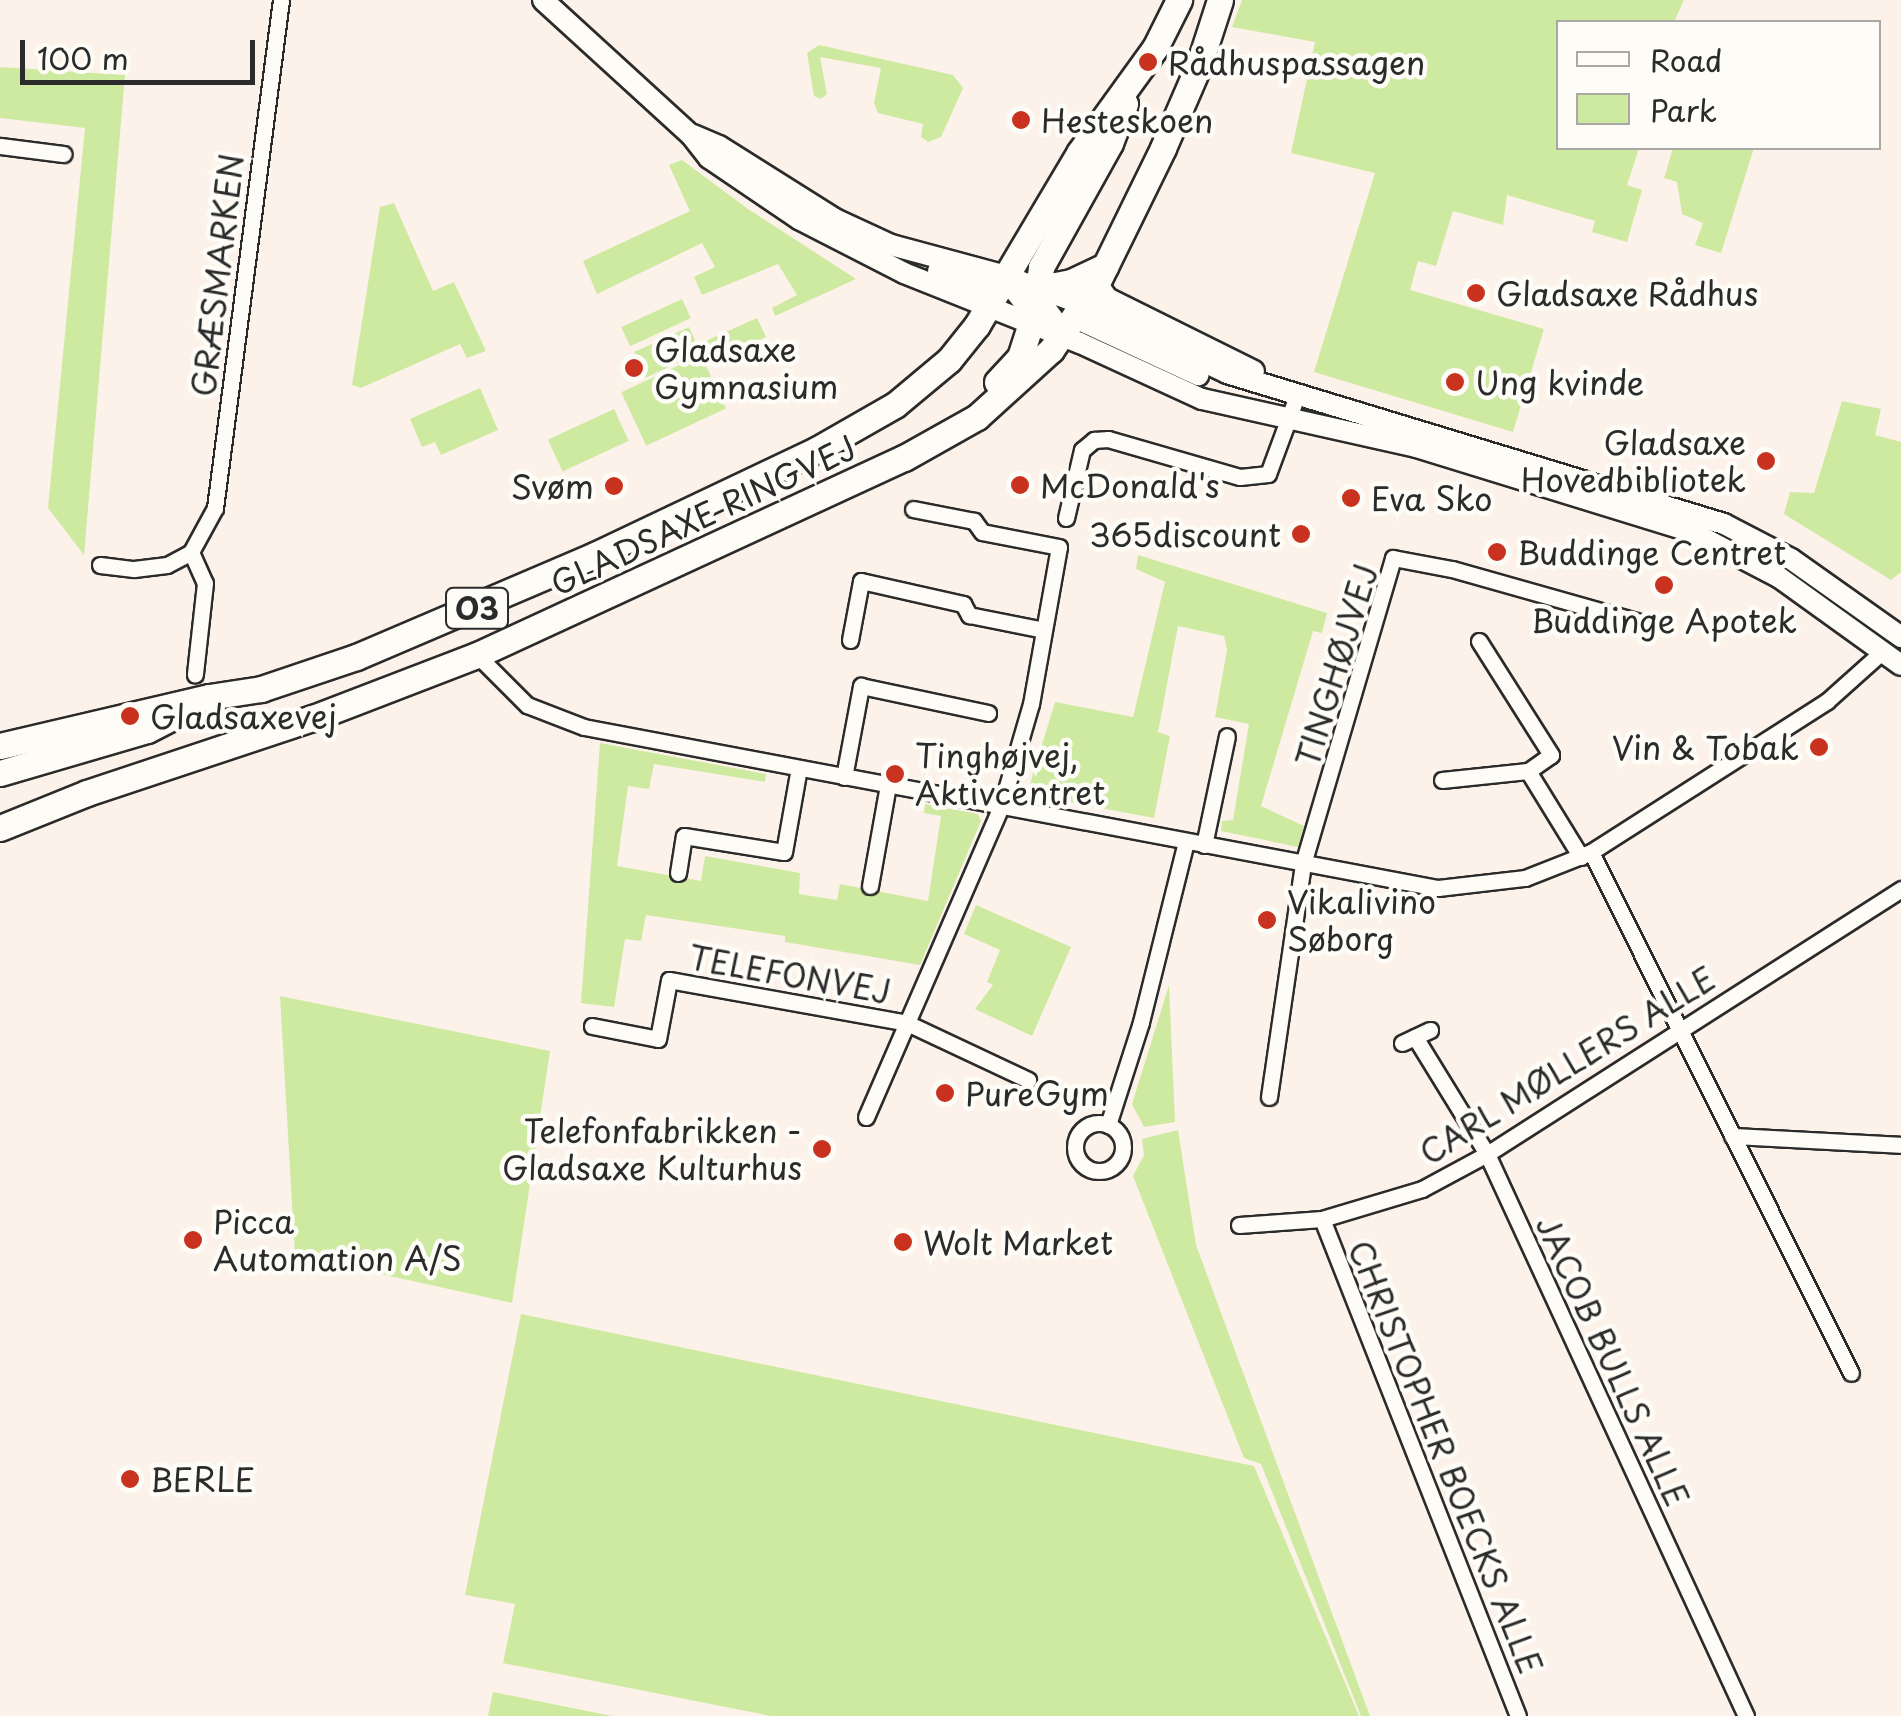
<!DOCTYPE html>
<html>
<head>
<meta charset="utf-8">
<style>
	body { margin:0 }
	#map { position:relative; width:1901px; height:1716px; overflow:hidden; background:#fdf2e9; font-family:"Playpen Sans",sans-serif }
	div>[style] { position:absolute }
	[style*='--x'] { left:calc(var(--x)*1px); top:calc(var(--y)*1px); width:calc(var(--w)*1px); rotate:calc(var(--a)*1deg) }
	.green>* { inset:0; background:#ceeaa0; transform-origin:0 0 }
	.roads { filter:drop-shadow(2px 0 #2b2b2b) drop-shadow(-2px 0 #2b2b2b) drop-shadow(0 2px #2b2b2b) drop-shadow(0 -2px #2b2b2b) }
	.minor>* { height:15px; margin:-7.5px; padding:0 7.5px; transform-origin:7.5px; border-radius:7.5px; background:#fdfcf7 }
	.minor>.ring { margin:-7.5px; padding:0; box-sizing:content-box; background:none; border:15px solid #fdfcf7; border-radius:50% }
	.tertiary>* { height:20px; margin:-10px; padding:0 10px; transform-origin:10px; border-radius:10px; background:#fdfcf7 }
	.primary>* { height:25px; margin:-12.5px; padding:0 12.5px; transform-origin:12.5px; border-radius:12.5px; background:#fdfcf7 }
	.dots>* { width:28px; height:28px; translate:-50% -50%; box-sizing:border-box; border:5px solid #fdfcf7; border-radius:50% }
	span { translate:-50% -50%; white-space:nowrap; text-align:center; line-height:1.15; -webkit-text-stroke:9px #fdfcf7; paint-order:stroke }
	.shield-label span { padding:2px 8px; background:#fdfcf7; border:2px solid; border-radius:8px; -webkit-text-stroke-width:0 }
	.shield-label { font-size:30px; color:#2b2b2b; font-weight:700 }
	.poi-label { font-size:32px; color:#2b2b2b }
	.left { translate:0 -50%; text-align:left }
	.right { translate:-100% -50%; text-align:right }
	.street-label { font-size:32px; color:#2b2b2b }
	.legend { position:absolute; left:1556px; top:20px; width:325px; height:130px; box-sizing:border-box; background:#fdfcf7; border:2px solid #a9a8a5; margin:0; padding:12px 18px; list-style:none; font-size:30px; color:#2b2b2b }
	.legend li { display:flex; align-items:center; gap:20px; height:50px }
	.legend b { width:50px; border:2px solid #a9a8a5 }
	.scale { position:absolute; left:20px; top:40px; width:235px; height:45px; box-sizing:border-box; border:5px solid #2b2b2b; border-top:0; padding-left:12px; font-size:30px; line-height:35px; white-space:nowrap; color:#2b2b2b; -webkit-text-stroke:8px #fdfcf7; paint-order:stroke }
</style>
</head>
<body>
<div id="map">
	<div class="green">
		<div style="clip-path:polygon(1242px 0,1684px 0,1674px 22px,1558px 22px,1558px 148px,1639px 148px,1627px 185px,1642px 190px,1627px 242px,1592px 232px,1595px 221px,1507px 195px,1503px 225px,1453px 211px,1436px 266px,1418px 261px,1410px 290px,1544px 329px,1513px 432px,1314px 372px,1375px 173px,1291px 153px,1315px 42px,1232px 27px)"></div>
		<div style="clip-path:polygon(819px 45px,953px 75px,963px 88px,941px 137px,928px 142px,921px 137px,923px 124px,878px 113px,874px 103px,881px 68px,820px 57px,827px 94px,821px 99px,814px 96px,807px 53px)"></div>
		<div style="clip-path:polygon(0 67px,125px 75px,84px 555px,48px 508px,85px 128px,0 118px)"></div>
		<div style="clip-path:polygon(1673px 148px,1754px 148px,1721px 253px,1695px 245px,1703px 223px,1682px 214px,1677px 182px,1664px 178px)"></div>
		<div style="clip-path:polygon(682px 160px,748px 209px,856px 279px,775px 316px,772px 308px,797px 295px,778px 264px,702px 295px,694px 277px,715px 267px,702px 243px,597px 294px,583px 261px,690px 211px,669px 165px)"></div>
		<div style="clip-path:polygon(394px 203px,433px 291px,454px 282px,486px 351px,467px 358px,460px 344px,361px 388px,352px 385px,380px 207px)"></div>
		<div style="left:682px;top:299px;width:21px;height:67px;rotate:65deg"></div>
		<div style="clip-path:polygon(757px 318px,766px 337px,707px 363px,701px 352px,645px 378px,634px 352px,689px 327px,697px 345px)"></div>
		<div style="left:701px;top:355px;width:59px;height:88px;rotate:65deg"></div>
		<div style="clip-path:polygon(480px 388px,498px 430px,441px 455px,435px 442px,422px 447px,410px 419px)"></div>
		<div style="clip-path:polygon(1842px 401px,1881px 409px,1875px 435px,1901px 442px,1901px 572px,1891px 580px,1784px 514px,1790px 492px,1814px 493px)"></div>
		<div style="left:614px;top:409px;width:35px;height:73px;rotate:65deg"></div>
		<div style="clip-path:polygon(1138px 555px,1327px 613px,1322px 633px,1313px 631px,1261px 806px,1304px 826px,1298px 847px,1221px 831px,1222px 821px,1233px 820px,1249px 724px,1215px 717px,1227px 650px,1224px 636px,1178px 626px,1158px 732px,1170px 736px,1154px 818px,1027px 794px,1055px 702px,1133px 717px,1165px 582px,1136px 569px)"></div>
		<div style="clip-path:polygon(600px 743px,766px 774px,765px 782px,654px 764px,649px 789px,628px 786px,617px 866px,701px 881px,705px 856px,800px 873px,799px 894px,837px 900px,840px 884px,928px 901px,941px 816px,924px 813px,925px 804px,978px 814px,981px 821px,920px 965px,785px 942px,785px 936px,646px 915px,641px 941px,625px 939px,614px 1007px,581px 1003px)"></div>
		<div style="clip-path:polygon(976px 905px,1071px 947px,1032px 1036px,975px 1009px,993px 985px,987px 982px,1000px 950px,964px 934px)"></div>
		<div style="clip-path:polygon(1169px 985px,1175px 1122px,1144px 1127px,1132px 1104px)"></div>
		<div style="clip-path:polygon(280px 996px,550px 1051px,512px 1303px,295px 1255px)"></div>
		<div style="clip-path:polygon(1178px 1130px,1196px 1245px,1370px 1716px,1361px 1716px,1261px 1464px,1244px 1458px,1133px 1176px,1144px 1155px,1142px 1139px)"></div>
		<div style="clip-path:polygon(521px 1314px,1254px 1466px,1359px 1716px,771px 1716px,503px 1663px,515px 1604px,465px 1595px)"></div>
		<div style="clip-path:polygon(493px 1692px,612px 1716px,488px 1716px)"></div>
	</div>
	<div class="roads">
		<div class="minor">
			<div style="--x:0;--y:146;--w:64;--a:7.2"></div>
			<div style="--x:1066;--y:518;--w:70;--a:-76.8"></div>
			<div style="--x:1082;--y:450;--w:16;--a:-40"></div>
			<div style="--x:1094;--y:440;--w:14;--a:-4"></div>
			<div style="--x:1108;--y:439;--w:137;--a:16.1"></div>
			<div style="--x:1240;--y:477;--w:28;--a:-6"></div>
			<div style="--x:1268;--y:474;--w:86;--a:-69.7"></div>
			<div style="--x:191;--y:552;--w:34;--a:66"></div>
			<div style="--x:205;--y:583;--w:92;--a:96.3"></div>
			<div style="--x:100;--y:565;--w:34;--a:7"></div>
			<div style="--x:134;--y:569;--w:33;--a:-7"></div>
			<div style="--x:167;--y:565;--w:27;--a:-28"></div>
			<div style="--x:191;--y:552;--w:50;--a:-61.4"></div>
			<div style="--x:215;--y:508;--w:512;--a:-82.6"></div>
			<div style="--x:850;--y:640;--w:60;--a:-79.4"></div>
			<div style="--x:861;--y:581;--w:105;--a:12.7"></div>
			<div style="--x:963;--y:604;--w:13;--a:61"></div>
			<div style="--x:969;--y:615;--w:76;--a:11.3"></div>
			<div style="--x:1479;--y:641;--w:135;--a:57.7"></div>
			<div style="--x:1551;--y:755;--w:28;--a:145"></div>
			<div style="--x:477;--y:655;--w:71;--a:45"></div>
			<div style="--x:527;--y:705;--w:61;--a:21.1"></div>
			<div style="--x:584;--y:727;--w:869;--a:10.68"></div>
			<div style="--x:1438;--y:888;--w:88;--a:-6.6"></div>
			<div style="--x:1525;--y:878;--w:71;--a:-21.5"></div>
			<div style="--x:1591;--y:852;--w:280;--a:-32.6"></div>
			<div style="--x:1827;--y:701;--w:75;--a:-41.8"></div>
			<div style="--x:844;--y:777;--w:93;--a:-79.4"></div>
			<div style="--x:861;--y:686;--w:130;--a:12"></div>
			<div style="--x:1442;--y:780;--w:86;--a:-6"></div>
			<div style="--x:1528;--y:771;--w:101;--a:58.4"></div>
			<div style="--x:1204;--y:845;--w:111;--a:-78.1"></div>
			<div style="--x:1591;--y:852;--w:582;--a:63.48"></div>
			<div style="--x:678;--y:873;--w:37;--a:-81"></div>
			<div style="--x:684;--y:836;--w:101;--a:9.1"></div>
			<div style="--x:784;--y:852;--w:85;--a:-79.9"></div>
			<div style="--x:870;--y:886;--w:103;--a:-79.9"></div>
			<div style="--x:592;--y:1026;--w:67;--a:11.1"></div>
			<div style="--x:658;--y:1039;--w:60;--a:-79.4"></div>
			<div style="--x:669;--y:980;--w:242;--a:10.2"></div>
			<div style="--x:907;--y:1023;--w:134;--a:25.2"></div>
			<div style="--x:1415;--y:1037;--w:137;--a:58.4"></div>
			<div style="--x:1487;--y:1154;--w:619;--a:65.26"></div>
			<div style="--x:1402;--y:1043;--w:31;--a:-25"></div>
			<div style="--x:1269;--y:1097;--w:235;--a:-81.7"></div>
			<div style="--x:1303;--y:864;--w:319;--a:-73.6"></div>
			<div style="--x:1393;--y:558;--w:60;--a:10.6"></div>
			<div style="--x:1452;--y:569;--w:206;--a:15.8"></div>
			<div style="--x:866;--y:1117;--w:338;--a:-66.5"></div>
			<div style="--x:1001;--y:807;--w:107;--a:-73.8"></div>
			<div style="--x:1031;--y:704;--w:159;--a:-79.9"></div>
			<div style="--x:1059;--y:547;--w:78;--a:-169"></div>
			<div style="--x:982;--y:532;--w:14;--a:-126"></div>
			<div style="--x:974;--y:521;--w:62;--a:-168.9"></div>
			<div class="ring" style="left:1075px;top:1123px;width:33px;height:33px"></div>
			<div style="--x:1108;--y:1125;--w:108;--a:-72.2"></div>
			<div style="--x:1141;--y:1022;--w:186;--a:-76"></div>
			<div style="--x:1732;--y:1136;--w:169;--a:3"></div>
			<div style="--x:1322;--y:1219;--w:534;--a:68.48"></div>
			<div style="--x:1239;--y:1225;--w:83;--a:-4.1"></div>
			<div style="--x:1322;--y:1219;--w:104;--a:-16.7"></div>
			<div style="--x:1422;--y:1189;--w:74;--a:-28.3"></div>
			<div style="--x:1487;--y:1154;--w:492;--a:-32.6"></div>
		</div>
		<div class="tertiary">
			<div style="--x:543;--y:0;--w:200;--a:42.4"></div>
			<div style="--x:691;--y:135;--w:29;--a:52"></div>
			<div style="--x:709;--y:158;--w:109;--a:34.1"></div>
			<div style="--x:799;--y:219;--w:118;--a:27.2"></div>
			<div style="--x:904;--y:273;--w:189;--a:21.7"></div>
			<div style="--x:1080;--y:343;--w:134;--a:24.7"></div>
			<div style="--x:1202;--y:399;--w:219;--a:12.6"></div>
			<div style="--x:1416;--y:447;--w:289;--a:17.1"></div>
			<div style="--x:1692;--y:532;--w:99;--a:27.6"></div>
			<div style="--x:1780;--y:578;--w:149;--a:35.7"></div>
			<div style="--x:693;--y:135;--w:28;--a:23"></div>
			<div style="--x:719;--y:146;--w:137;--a:32.2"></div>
			<div style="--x:835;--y:219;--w:62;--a:24.9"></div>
			<div style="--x:891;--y:245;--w:119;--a:15.1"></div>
			<div style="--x:1006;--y:276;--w:83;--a:20.4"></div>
			<div style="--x:1084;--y:305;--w:158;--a:25.4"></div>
			<div style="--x:1227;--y:373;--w:519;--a:16.9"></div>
			<div style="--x:1724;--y:524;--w:76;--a:27.6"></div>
			<div style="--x:1791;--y:559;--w:135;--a:35.3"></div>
			<div style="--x:938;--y:271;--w:64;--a:16.4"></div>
			<div style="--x:1097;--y:283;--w:18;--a:56"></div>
			<div style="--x:1107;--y:298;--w:164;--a:26.4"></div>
			<div style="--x:1075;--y:318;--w:136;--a:24.9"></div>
		</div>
		<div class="primary">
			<div style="--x:1024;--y:291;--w:48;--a:-10.8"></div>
			<div style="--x:1071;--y:282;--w:38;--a:-25"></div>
			<div style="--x:1062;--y:335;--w:32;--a:-126"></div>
			<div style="--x:1043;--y:309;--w:21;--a:-104"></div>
			<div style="--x:1038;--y:289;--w:22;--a:-82"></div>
			<div style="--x:1041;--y:267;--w:142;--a:-60.9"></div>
			<div style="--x:1110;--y:143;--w:42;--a:-69"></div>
			<div style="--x:997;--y:382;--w:34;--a:-47"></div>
			<div style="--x:1020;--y:357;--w:36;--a:-72"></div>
			<div style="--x:1031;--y:323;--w:24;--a:-105"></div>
			<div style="--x:1025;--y:300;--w:31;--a:-128"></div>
			<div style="--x:0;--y:746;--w:215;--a:-13.2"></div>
			<div style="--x:209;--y:697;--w:53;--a:-8.7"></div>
			<div style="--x:261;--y:689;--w:100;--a:-18.6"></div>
			<div style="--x:356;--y:657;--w:260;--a:-23.1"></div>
			<div style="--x:595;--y:555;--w:245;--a:-25.4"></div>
			<div style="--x:816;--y:450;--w:91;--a:-29.7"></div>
			<div style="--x:895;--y:405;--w:70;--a:-39.8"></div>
			<div style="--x:949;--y:360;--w:45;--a:-51.3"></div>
			<div style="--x:977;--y:325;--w:200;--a:-59.3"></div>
			<div style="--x:1079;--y:153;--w:130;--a:-54.1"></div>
			<div style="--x:1155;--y:48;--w:54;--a:-63.4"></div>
			<div style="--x:0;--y:773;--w:153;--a:-16.3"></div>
			<div style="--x:147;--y:730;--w:35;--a:-27"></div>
			<div style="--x:0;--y:828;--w:94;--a:-21.9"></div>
			<div style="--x:87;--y:793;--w:238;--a:-18.4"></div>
			<div style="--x:313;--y:718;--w:176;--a:-21"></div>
			<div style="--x:477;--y:655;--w:470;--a:-24.8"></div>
			<div style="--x:904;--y:458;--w:84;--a:-29.3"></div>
			<div style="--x:977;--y:417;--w:100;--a:-42.2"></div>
			<div style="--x:1051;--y:350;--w:81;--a:-55.5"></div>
			<div style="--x:1097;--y:283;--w:150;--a:-63.9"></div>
			<div style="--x:1163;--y:148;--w:90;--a:-66.6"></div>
			<div style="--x:1199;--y:65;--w:68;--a:-72.1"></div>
		</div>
	</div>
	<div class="dots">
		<div style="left:1148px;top:62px;background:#c8321e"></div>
		<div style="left:1021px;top:120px;background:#c8321e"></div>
		<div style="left:1476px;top:293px;background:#c8321e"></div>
		<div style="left:634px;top:368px;background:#c8321e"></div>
		<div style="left:1455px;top:382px;background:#c8321e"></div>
		<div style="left:1766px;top:461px;background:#c8321e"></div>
		<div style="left:1020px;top:485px;background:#c8321e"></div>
		<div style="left:614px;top:486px;background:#c8321e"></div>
		<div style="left:1351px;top:498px;background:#c8321e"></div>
		<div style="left:1301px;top:534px;background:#c8321e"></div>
		<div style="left:1497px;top:552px;background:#c8321e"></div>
		<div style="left:1664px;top:585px;background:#c8321e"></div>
		<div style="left:130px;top:716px;background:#c8321e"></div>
		<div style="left:1819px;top:747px;background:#c8321e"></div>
		<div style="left:895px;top:774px;background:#c8321e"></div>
		<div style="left:1267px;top:920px;background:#c8321e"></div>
		<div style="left:945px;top:1093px;background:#c8321e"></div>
		<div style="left:822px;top:1149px;background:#c8321e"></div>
		<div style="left:193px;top:1240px;background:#c8321e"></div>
		<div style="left:903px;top:1242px;background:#c8321e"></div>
		<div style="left:130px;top:1479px;background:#c8321e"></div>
	</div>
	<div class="shield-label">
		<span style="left:477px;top:608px">O3</span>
	</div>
	<div class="poi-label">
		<span class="left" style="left:1168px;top:62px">Rådhuspassagen</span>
		<span class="left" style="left:1041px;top:120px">Hesteskoen</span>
		<span class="left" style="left:1496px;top:293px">Gladsaxe Rådhus</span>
		<span class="left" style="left:654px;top:368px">Gladsaxe<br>Gymnasium</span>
		<span class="left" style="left:1475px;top:382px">Ung kvinde</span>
		<span class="right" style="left:1746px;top:461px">Gladsaxe<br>Hovedbibliotek</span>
		<span class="left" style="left:1040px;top:485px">McDonald's</span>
		<span class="right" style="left:594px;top:486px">Svøm</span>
		<span class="left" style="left:1371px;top:498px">Eva Sko</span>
		<span class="right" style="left:1281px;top:534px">365discount</span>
		<span class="left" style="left:1517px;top:552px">Buddinge Centret</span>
		<span style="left:1664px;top:620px">Buddinge Apotek</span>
		<span class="left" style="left:150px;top:716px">Gladsaxevej</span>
		<span class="right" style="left:1799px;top:747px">Vin &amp; Tobak</span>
		<span class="left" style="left:915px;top:774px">Tinghøjvej,<br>Aktivcentret</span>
		<span class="left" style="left:1287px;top:920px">Vikalivino<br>Søborg</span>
		<span class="left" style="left:965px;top:1093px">PureGym</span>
		<span class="right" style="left:802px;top:1149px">Telefonfabrikken -<br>Gladsaxe Kulturhus</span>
		<span class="left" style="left:213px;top:1240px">Picca<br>Automation A/S</span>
		<span class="left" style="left:923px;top:1242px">Wolt Market</span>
		<span class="left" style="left:150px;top:1479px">BERLE</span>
	</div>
	<div class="street-label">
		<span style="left:217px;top:275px;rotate:-83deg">GRÆSMARKEN</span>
		<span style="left:703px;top:515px;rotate:-25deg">GLADSAXE RINGVEJ</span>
		<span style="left:1336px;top:665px;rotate:-73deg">TINGHØJVEJ</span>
		<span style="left:790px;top:974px;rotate:10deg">TELEFONVEJ</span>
		<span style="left:1567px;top:1065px;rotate:-32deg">CARL MØLLERS ALLE</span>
		<span style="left:1613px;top:1361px;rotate:65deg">JACOB BULLS ALLE</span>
		<span style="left:1446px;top:1457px;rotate:68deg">CHRISTOPHER BOECKS ALLE</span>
	</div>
	<ul class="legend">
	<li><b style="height:12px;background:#fdfcf7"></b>Road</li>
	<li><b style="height:28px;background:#ceeaa0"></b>Park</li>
	</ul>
	<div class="scale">100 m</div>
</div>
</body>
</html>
